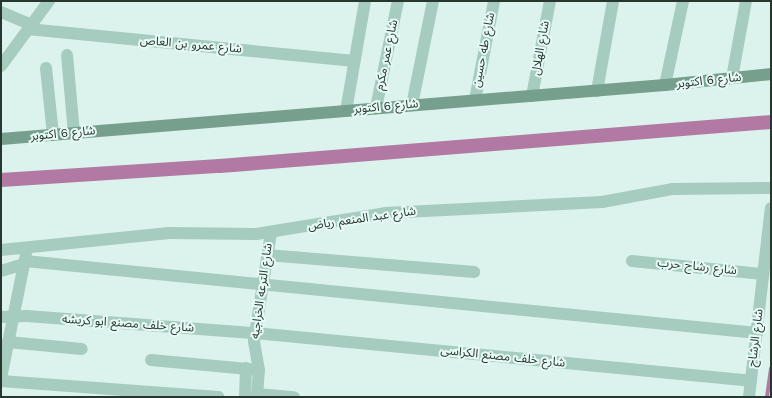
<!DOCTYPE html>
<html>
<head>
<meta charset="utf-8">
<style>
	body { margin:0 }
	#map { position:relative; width:772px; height:398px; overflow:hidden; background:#dbf3ec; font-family:"Work Sans","Noto Sans Arabic",sans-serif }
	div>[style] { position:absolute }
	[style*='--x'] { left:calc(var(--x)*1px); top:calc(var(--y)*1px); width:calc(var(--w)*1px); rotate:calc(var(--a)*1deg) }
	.stream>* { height:4px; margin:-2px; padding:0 2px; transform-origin:2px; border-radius:2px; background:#b179a3 }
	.canal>* { height:14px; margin:-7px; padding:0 7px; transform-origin:7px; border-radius:7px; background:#b179a3 }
	.street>* { height:12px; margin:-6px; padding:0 6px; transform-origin:6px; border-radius:6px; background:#a6cbbf }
	.secondary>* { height:12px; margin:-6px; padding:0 6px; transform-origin:6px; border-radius:6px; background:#779f8e }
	span { translate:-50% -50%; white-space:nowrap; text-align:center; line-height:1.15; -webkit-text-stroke:4px #e7faf5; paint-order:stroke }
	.street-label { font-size:12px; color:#273730 }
	.frame { position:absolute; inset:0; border:2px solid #273730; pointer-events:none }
</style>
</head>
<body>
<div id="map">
	<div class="stream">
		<div style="--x:767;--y:397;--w:29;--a:-82"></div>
	</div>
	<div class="canal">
		<div style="--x:1;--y:180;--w:219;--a:-3.7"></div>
		<div style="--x:220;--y:166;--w:553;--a:-4.57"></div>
	</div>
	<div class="street">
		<div style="--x:1;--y:12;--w:34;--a:23"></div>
		<div style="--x:28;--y:29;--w:328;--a:5.6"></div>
		<div style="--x:67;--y:55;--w:78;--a:84.9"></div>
		<div style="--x:1;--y:66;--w:81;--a:-53.6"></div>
		<div style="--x:46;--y:68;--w:67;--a:84"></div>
		<div style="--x:732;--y:78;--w:78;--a:-79.7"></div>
		<div style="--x:665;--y:85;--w:86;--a:-77.9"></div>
		<div style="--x:597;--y:91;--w:91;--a:-79.9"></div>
		<div style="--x:532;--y:96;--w:97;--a:-79.3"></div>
		<div style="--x:475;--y:100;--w:101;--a:-79.1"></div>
		<div style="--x:412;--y:105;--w:106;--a:-78.6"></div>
		<div style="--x:376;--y:108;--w:109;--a:-78.4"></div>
		<div style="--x:346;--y:111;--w:112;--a:-80.2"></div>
		<div style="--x:1;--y:250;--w:169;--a:-5.8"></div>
		<div style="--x:169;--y:233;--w:87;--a:0.7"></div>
		<div style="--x:256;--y:234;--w:131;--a:-9.2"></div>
		<div style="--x:385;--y:213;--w:217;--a:-2.9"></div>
		<div style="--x:602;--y:202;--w:71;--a:-10.5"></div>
		<div style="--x:672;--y:189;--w:99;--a:-0.6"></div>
		<div style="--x:267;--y:255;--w:208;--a:4.7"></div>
		<div style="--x:25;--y:261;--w:736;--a:5.62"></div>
		<div style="--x:632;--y:261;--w:132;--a:5.7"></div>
		<div style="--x:1;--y:271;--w:24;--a:-17"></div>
		<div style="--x:1;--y:317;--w:26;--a:-2"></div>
		<div style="--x:27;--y:316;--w:229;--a:4.3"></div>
		<div style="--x:255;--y:333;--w:498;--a:5.5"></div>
		<div style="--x:8;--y:342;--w:74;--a:5.4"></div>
		<div style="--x:151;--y:360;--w:108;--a:5.3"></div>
		<div style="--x:1;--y:378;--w:126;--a:-78.6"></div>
		<div style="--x:1;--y:381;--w:218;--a:4.2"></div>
		<div style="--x:257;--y:394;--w:37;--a:5"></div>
		<div style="--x:245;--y:397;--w:29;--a:-88"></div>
		<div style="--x:257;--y:397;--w:27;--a:-86"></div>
		<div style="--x:259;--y:370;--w:29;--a:-100"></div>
		<div style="--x:254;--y:341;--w:109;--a:-81.1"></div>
		<div style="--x:749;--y:397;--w:190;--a:-83.4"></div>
	</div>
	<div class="secondary">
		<div style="--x:1;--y:139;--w:666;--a:-4.65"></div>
		<div style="--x:665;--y:85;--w:107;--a:-5.9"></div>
	</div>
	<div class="street-label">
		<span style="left:191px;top:45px;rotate:5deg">شارع عمرو بن العاص</span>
		<span style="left:541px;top:48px;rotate:-80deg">شارع الهلال</span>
		<span style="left:484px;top:50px;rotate:-79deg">شارع طه حسين</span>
		<span style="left:387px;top:55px;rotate:-78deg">شارع عمر مكرم</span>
		<span style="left:709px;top:81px;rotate:-6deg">شارع 6 اكتوبر</span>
		<span style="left:386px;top:107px;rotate:-5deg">شارع 6 اكتوبر</span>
		<span style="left:63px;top:134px;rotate:-5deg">شارع 6 اكتوبر</span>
		<span style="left:362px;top:219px;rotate:-8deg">شارع عبد المنعم رياض</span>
		<span style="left:697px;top:267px;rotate:6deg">شارع رشاح حرب</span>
		<span style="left:262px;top:291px;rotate:-82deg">شارع الترعه الخراجيه</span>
		<span style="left:128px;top:324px;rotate:4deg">شارع خلف مصنع ابو كريشه</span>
		<span style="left:756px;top:338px;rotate:-83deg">شارع الرشاح</span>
		<span style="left:503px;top:357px;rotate:6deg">شارع خلف مصنع الكراسى</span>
	</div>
	<div class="frame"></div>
</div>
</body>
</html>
